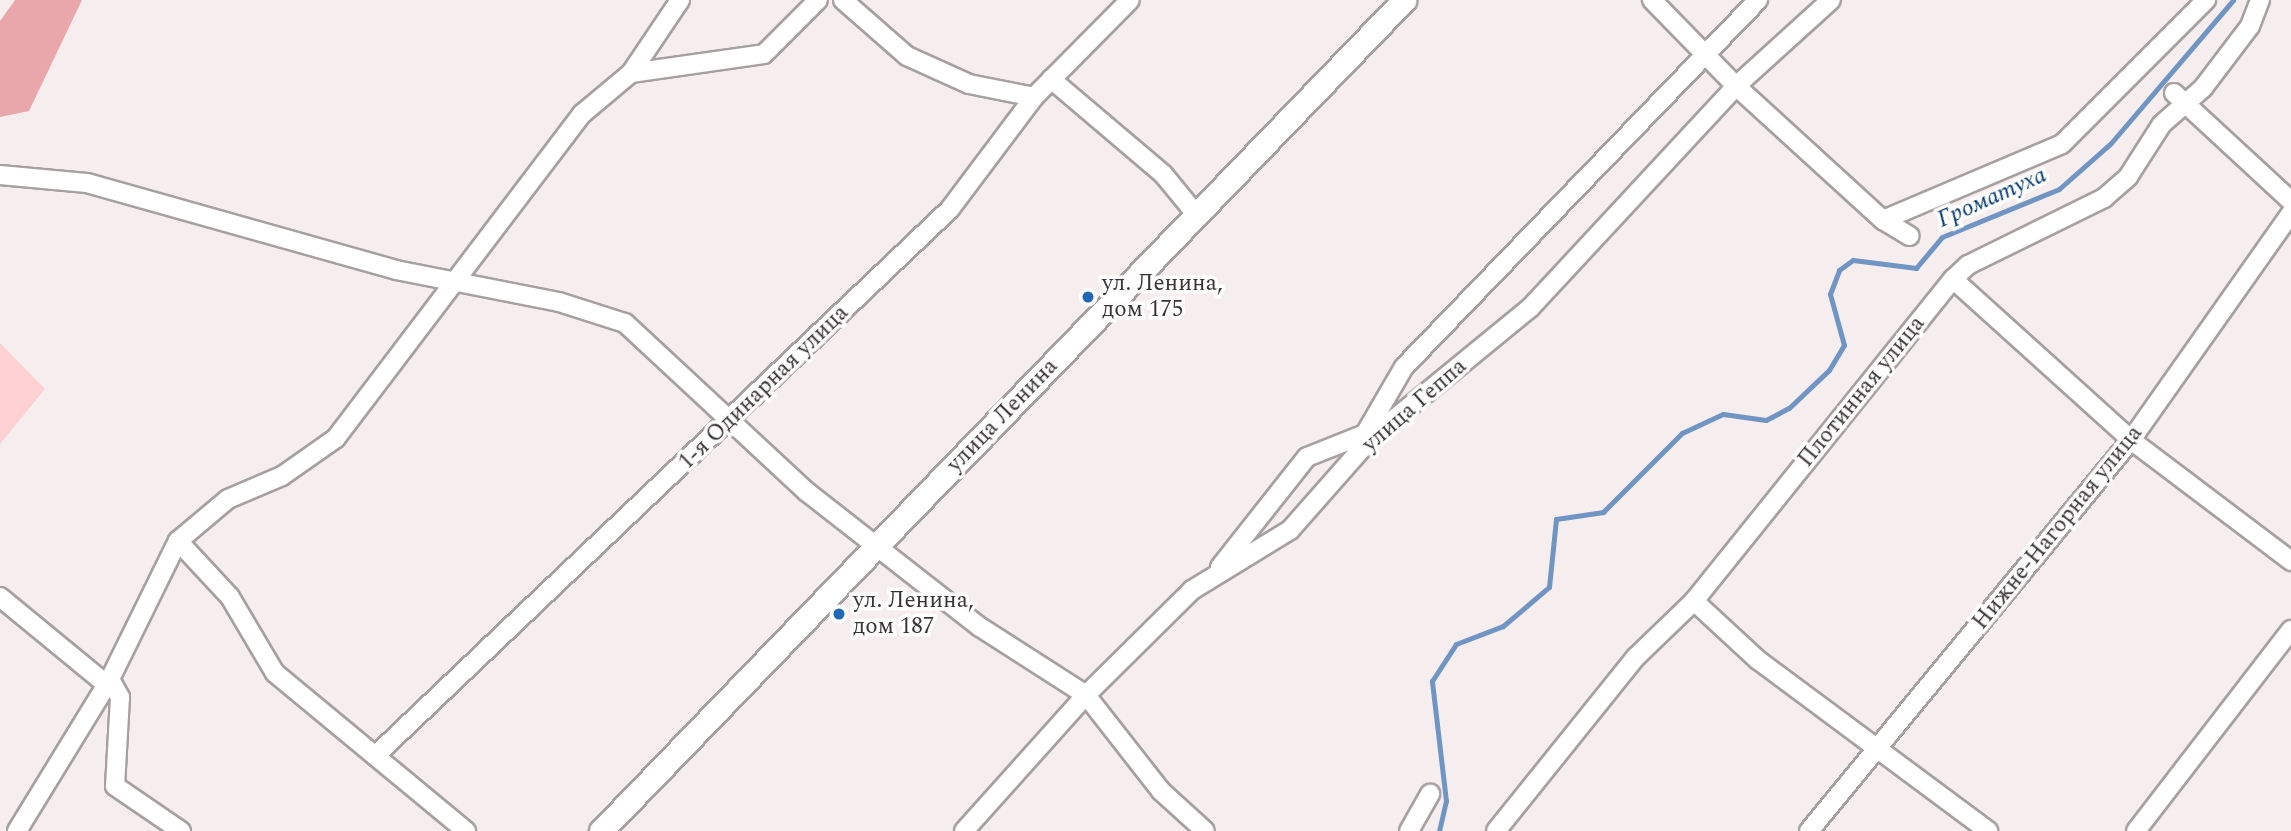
<!DOCTYPE html>
<html>
<head>
<meta charset="utf-8">
<style>
	body { margin:0 }
	#map { position:relative; width:2291px; height:831px; overflow:hidden; background:#f6eeee; font-family:Spectral,serif }
	div>[style] { position:absolute }
	[style*='--x'] { left:calc(var(--x)*1px); top:calc(var(--y)*1px); width:calc(var(--w)*1px); rotate:calc(var(--a)*1deg) }
	.green>* { inset:0; background:#fdd1d3 }
	.forest>* { inset:0; background:#e9a6ab }
	.stream>* { height:5px; margin:-2.5px; padding:0 2.5px; transform-origin:2.5px; border-radius:2.5px; background:#7095c3 }
	.roads { filter:drop-shadow(2px 0 #a7a0a0) drop-shadow(-2px 0 #a7a0a0) drop-shadow(0 2px #a7a0a0) drop-shadow(0 -2px #a7a0a0) }
	.minor>* { height:18px; margin:-9px; padding:0 9px; transform-origin:9px; border-radius:9px; background:#fff }
	.major>* { height:23px; margin:-11.5px; padding:0 11.5px; transform-origin:11.5px; border-radius:11.5px; background:#fff }
	.dots>* { width:19px; height:19px; translate:-50% -50%; box-sizing:border-box; border:4px solid #fefdfd; border-radius:50% }
	span { translate:-50% -50%; white-space:nowrap; text-align:center; line-height:1.15; -webkit-text-stroke:7px #fefdfd; paint-order:stroke }
	.poi-label { font-size:23px; color:#373434 }
	.left { translate:0 -50%; text-align:left }
	.street-label { font-size:23px; color:#373434 }
	.water-label { font-size:24px; color:#023a72; font-style:italic }
</style>
</head>
<body>
<div id="map">
	<div class="green">
		<div style="clip-path:polygon(0 343px,45px 389px,0 444px)"></div>
	</div>
	<div class="forest">
		<div style="clip-path:polygon(15px 0,82px 0,29px 111px,0 117px,0 21px)"></div>
	</div>
	<div class="stream">
		<div style="--x:1439;--y:831;--w:31;--a:-77"></div>
		<div style="--x:1446;--y:801;--w:121;--a:-96.7"></div>
		<div style="--x:1432;--y:681;--w:44;--a:-57"></div>
		<div style="--x:1456;--y:644;--w:50;--a:-21"></div>
		<div style="--x:1503;--y:626;--w:60;--a:-40.3"></div>
		<div style="--x:1549;--y:587;--w:68;--a:-84.1"></div>
		<div style="--x:1556;--y:519;--w:48;--a:-8.5"></div>
		<div style="--x:1603;--y:512;--w:112;--a:-45"></div>
		<div style="--x:1682;--y:433;--w:45;--a:-24.9"></div>
		<div style="--x:1723;--y:414;--w:43;--a:7.9"></div>
		<div style="--x:1766;--y:420;--w:26;--a:-28"></div>
		<div style="--x:1789;--y:408;--w:55;--a:-43.5"></div>
		<div style="--x:1829;--y:370;--w:29;--a:-59"></div>
		<div style="--x:1844;--y:345;--w:53;--a:-105.4"></div>
		<div style="--x:1830;--y:294;--w:26;--a:-69"></div>
		<div style="--x:1839;--y:270;--w:17;--a:-36"></div>
		<div style="--x:1853;--y:260;--w:64;--a:7.2"></div>
		<div style="--x:1916;--y:268;--w:40;--a:-50"></div>
		<div style="--x:1942;--y:237;--w:126;--a:-22.3"></div>
		<div style="--x:2059;--y:189;--w:69;--a:-41.5"></div>
		<div style="--x:2111;--y:143;--w:188;--a:-49.5"></div>
	</div>
	<div class="roads">
		<div class="minor">
			<div style="--x:843;--y:0;--w:85;--a:41.2"></div>
			<div style="--x:907;--y:56;--w:68;--a:24.3"></div>
			<div style="--x:969;--y:84;--w:66;--a:11.3"></div>
			<div style="--x:1652;--y:0;--w:120;--a:45.7"></div>
			<div style="--x:1736;--y:86;--w:199;--a:42.4"></div>
			<div style="--x:1883;--y:220;--w:31;--a:31"></div>
			<div style="--x:631;--y:73;--w:134;--a:-8.1"></div>
			<div style="--x:764;--y:54;--w:76;--a:-45"></div>
			<div style="--x:1051;--y:79;--w:147;--a:40.3"></div>
			<div style="--x:1163;--y:174;--w:50;--a:50.6"></div>
			<div style="--x:2174;--y:93;--w:159;--a:42.7"></div>
			<div style="--x:0;--y:175;--w:87;--a:5.3"></div>
			<div style="--x:87;--y:183;--w:321;--a:15.7"></div>
			<div style="--x:396;--y:270;--w:166;--a:11.1"></div>
			<div style="--x:559;--y:302;--w:69;--a:17.7"></div>
			<div style="--x:625;--y:323;--w:248;--a:42.9"></div>
			<div style="--x:807;--y:492;--w:219;--a:38"></div>
			<div style="--x:980;--y:627;--w:126;--a:32.7"></div>
			<div style="--x:1086;--y:695;--w:122;--a:52"></div>
			<div style="--x:1161;--y:791;--w:59;--a:42.3"></div>
			<div style="--x:1883;--y:220;--w:194;--a:-23"></div>
			<div style="--x:2062;--y:144;--w:204;--a:-45"></div>
			<div style="--x:1953;--y:279;--w:240;--a:42.1"></div>
			<div style="--x:2131;--y:440;--w:201;--a:37.1"></div>
			<div style="--x:1371;--y:438;--w:7;--a:-146"></div>
			<div style="--x:1365;--y:434;--w:78;--a:-59.8"></div>
			<div style="--x:1404;--y:367;--w:510;--a:-46.03"></div>
			<div style="--x:178;--y:541;--w:76;--a:47.1"></div>
			<div style="--x:230;--y:597;--w:88;--a:59.4"></div>
			<div style="--x:275;--y:673;--w:248;--a:39.6"></div>
			<div style="--x:1220;--y:567;--w:140;--a:-51.7"></div>
			<div style="--x:1307;--y:457;--w:62;--a:-21.6"></div>
			<div style="--x:0;--y:597;--w:139;--a:39.4"></div>
			<div style="--x:1694;--y:601;--w:87;--a:42.7"></div>
			<div style="--x:1758;--y:660;--w:287;--a:36.6"></div>
			<div style="--x:110;--y:679;--w:21;--a:61"></div>
			<div style="--x:120;--y:697;--w:89;--a:93.2"></div>
			<div style="--x:115;--y:786;--w:80;--a:34.3"></div>
			<div style="--x:375;--y:756;--w:794;--a:-43.57"></div>
			<div style="--x:950;--y:209;--w:140;--a:-53.1"></div>
			<div style="--x:1034;--y:97;--w:136;--a:-45.3"></div>
			<div style="--x:17;--y:831;--w:178;--a:-58.5"></div>
			<div style="--x:110;--y:679;--w:154;--a:-63.8"></div>
			<div style="--x:178;--y:541;--w:65;--a:-40"></div>
			<div style="--x:228;--y:499;--w:59;--a:-23.1"></div>
			<div style="--x:282;--y:476;--w:66;--a:-35.1"></div>
			<div style="--x:336;--y:438;--w:407;--a:-52.8"></div>
			<div style="--x:582;--y:114;--w:64;--a:-39.9"></div>
			<div style="--x:631;--y:73;--w:88;--a:-56.1"></div>
			<div style="--x:964;--y:831;--w:183;--a:-48.1"></div>
			<div style="--x:1086;--y:695;--w:149;--a:-44.7"></div>
			<div style="--x:1192;--y:590;--w:115;--a:-31.5"></div>
			<div style="--x:1290;--y:530;--w:123;--a:-48.6"></div>
			<div style="--x:1371;--y:438;--w:205;--a:-39.3"></div>
			<div style="--x:1530;--y:308;--w:303;--a:-47.1"></div>
			<div style="--x:1736;--y:86;--w:128;--a:-42.2"></div>
			<div style="--x:1409;--y:831;--w:43;--a:-60.4"></div>
			<div style="--x:1496;--y:831;--w:223;--a:-51.2"></div>
			<div style="--x:1636;--y:657;--w:81;--a:-44"></div>
			<div style="--x:1694;--y:601;--w:413;--a:-51.2"></div>
			<div style="--x:1953;--y:279;--w:21;--a:-43"></div>
			<div style="--x:1968;--y:265;--w:152;--a:-26.2"></div>
			<div style="--x:2104;--y:198;--w:32;--a:-41"></div>
			<div style="--x:2128;--y:177;--w:63;--a:-57.3"></div>
			<div style="--x:2162;--y:124;--w:55;--a:-41.3"></div>
			<div style="--x:2203;--y:88;--w:78;--a:-52.8"></div>
			<div style="--x:2250;--y:26;--w:28;--a:-69"></div>
			<div style="--x:1809;--y:831;--w:507;--a:-50.53"></div>
			<div style="--x:2131;--y:440;--w:278;--a:-54.8"></div>
			<div style="--x:2136;--y:831;--w:254;--a:-52.4"></div>
		</div>
		<div class="major">
			<div style="--x:601;--y:831;--w:1156;--a:-45.98"></div>
		</div>
	</div>
	<div class="dots">
		<div style="left:1088px;top:297px;background:#1e68b7"></div>
		<div style="left:839px;top:614px;background:#1e68b7"></div>
	</div>
	<div class="poi-label">
		<span class="left" style="left:1102px;top:297px">ул. Ленина,<br>дом 175</span>
		<span class="left" style="left:853px;top:614px">ул. Ленина,<br>дом 187</span>
	</div>
	<div class="street-label">
		<span style="left:764px;top:388px;rotate:-44deg">1-я Одинарная улица</span>
		<span style="left:1862px;top:392px;rotate:-51deg">Плотинная улица</span>
		<span style="left:1415px;top:406px;rotate:-41deg">улица Геппа</span>
		<span style="left:1003px;top:416px;rotate:-46deg">улица Ленина</span>
		<span style="left:2058px;top:528px;rotate:-51deg">Нижне-Нагорная улица</span>
	</div>
	<div class="water-label">
		<span style="left:1992px;top:198px;rotate:-24deg">Громатуха</span>
	</div>
</div>
</body>
</html>
